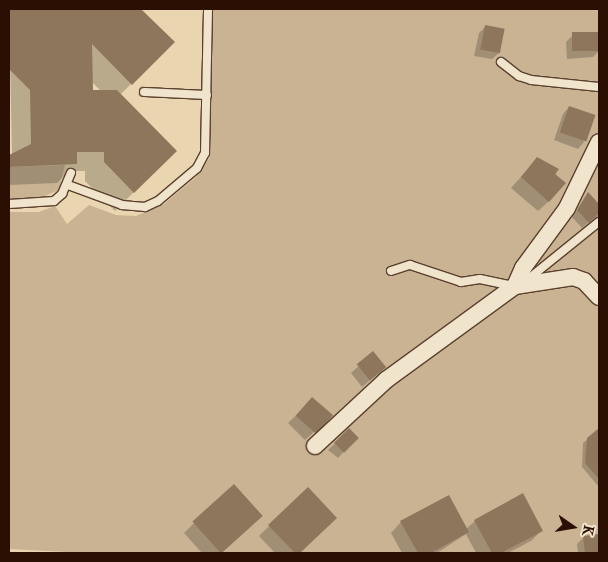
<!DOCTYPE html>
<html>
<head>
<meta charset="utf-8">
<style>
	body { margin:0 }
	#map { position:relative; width:608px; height:562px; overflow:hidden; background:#e9d5b0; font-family:"IM FELL French Canon",serif }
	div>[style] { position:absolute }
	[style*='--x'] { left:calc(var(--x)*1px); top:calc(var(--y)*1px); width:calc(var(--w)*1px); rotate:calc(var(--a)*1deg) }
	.green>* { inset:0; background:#c9b393 }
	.shadow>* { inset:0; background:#0003 }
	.building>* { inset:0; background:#8e765d; transform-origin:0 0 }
	.roads { filter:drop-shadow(1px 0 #5a402e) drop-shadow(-1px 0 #5a402e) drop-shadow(0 1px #5a402e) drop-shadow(0 -1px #5a402e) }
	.service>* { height:8px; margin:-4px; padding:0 4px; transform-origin:4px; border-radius:4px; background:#f1e4cc }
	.minor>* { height:16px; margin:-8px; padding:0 8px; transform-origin:8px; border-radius:8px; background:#f1e4cc }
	span { translate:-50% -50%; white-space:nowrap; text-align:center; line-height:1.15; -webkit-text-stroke:4px #f1e4cc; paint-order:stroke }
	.frame { position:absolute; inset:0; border:10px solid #2b0f03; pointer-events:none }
	.north { position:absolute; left:548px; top:502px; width:50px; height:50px; -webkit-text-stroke:4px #f1e4cc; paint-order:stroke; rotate:103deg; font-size:14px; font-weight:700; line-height:20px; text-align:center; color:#2b0f03 }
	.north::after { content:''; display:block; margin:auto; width:18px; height:22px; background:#2b0f03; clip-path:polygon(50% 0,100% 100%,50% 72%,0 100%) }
</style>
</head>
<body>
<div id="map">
	<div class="green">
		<div style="clip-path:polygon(213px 9px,599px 9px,599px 550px,596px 553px,86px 553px,9px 549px,9px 212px,39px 212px,55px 206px,67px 224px,89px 205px,116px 215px,136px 216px,164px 204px,196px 177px,210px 157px)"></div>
		<div style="clip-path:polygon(65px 165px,59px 190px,38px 199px,9px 199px,9px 167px)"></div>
	</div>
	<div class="shadow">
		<div style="clip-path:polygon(evenodd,9px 9px,140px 9px,173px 42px,120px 95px,175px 151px,115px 211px,85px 181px,85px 171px,69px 171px,57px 183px,9px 185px,9px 157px,12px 155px,9px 9px,91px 81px,101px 91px,91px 91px,91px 81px)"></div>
		<div style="clip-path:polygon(486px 26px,499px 53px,492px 59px,474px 56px,479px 33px)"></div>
		<div style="clip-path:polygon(599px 33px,599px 51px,593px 57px,567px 59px,566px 42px,573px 35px)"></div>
		<div style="clip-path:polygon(569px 107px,584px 142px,578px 149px,554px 140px,563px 114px)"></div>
		<div style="clip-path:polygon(537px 159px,557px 170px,549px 201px,538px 211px,511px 188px)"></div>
		<div style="clip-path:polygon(588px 194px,599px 206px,599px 226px,593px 218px,582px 228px,572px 217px)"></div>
		<div style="clip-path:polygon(373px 353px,377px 374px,362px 387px,351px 373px)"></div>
		<div style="clip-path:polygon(313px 399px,325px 422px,305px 440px,288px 423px)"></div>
		<div style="clip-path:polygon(349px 430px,357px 438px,338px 458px,328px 450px)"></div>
		<div style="clip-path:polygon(599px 430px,599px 486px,598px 486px,582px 467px,583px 443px)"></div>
		<div style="clip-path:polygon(308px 488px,336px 518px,299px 553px,275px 553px,259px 536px)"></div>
		<div style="clip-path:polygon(475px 521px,541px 531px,531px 541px,508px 553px,476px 553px,466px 534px,437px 553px,402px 553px,391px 533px,401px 522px,466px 529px)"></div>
		<div style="clip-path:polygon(194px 523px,251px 526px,221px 553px,202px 553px,184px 533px)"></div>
		<div style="clip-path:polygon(599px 536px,599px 553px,578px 553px,577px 544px,583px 538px)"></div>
	</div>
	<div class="building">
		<div style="clip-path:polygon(9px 9px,141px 9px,175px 42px,132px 85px,92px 44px,93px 90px,117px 90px,177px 151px,134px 193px,104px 162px,104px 152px,77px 152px,77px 164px,9px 167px,9px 155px,31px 144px,30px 90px,9px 69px)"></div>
		<div style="left:485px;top:25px;width:20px;height:25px;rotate:11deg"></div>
		<div style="left:599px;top:32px;width:19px;height:27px;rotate:90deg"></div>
		<div style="left:569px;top:106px;width:28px;height:28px;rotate:19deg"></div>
		<div style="clip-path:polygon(537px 157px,559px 169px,555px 174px,566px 183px,549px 202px,521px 177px)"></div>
		<div style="clip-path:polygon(588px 192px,599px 204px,599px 213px,589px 223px,577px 210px)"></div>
		<div style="left:373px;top:351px;width:21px;height:21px;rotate:51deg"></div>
		<div style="left:312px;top:397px;width:28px;height:25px;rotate:41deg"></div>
		<div style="left:349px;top:428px;width:14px;height:21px;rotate:45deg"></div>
		<div style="clip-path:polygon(599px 428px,599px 479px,585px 463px,587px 438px)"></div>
		<div style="left:234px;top:484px;width:43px;height:56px;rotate:48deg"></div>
		<div style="clip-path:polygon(308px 487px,337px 518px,300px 553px,295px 553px,268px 525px)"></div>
		<div style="clip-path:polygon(523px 493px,543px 531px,501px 553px,492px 553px,474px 520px)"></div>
		<div style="clip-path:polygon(449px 495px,469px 532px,431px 553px,418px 553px,400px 521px)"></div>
		<div style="clip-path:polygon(599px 534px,599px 553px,585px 553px,583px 536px)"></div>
	</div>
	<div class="roads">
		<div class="service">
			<div style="--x:501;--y:62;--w:23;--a:38"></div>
			<div style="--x:519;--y:76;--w:13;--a:18"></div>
			<div style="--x:531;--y:80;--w:68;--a:5.9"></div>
			<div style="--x:144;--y:92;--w:63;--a:2.7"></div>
			<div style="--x:68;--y:185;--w:58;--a:20.3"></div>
			<div style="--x:122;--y:205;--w:23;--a:5"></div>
			<div style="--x:145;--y:207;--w:14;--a:-25"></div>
			<div style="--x:158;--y:201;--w:51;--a:-40.2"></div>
			<div style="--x:197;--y:168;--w:17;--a:-62"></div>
			<div style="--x:205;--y:153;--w:144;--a:-88.8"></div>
			<div style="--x:9;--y:204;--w:45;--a:-3.8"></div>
			<div style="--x:54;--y:201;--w:11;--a:-41"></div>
			<div style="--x:62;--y:194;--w:23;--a:-67"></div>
			<div style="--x:391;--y:271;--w:20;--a:-18"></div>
			<div style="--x:410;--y:265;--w:54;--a:18.4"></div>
			<div style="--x:461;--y:282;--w:19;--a:-9"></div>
			<div style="--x:480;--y:279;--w:35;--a:12"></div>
			<div style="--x:527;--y:280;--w:92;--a:-38.9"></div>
		</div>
		<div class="minor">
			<div style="--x:515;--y:286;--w:59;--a:-8.8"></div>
			<div style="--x:573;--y:277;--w:12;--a:20"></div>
			<div style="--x:584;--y:281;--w:22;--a:47"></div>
			<div style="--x:315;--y:446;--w:97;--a:-42.9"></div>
			<div style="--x:386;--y:380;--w:160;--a:-36.1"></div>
			<div style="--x:515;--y:286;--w:20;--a:-66"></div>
			<div style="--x:523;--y:268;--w:74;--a:-53.7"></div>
			<div style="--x:567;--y:208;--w:73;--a:-64.1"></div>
		</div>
	</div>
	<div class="frame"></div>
	<div class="north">K</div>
</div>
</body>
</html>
